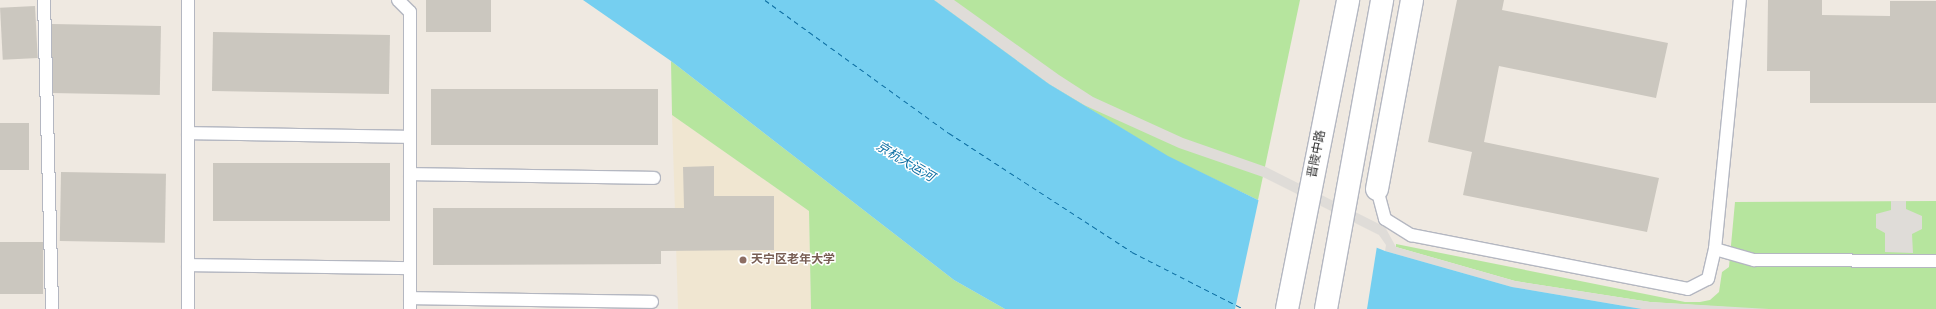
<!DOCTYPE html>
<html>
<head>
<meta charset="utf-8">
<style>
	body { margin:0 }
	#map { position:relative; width:1936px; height:309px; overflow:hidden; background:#efe9e1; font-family:Rubik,"Noto Sans SC",sans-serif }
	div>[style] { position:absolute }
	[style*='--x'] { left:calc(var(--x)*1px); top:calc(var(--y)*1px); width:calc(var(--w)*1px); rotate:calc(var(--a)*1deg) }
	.education>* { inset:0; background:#f0e6d1 }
	.green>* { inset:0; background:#b6e59e }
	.plaza>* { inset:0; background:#dfdcd8 }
	.water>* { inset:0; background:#75cff0 }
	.pier>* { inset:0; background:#efe9e1 }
	.ferry>* { height:1px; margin-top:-0.5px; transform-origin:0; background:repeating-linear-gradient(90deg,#0d6fa3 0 5px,transparent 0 9px) }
	.building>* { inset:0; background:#cbc7bf; transform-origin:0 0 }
	.roads { filter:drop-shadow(1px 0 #b4b7c1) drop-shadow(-1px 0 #b4b7c1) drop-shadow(0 1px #b4b7c1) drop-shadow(0 -1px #b4b7c1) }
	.service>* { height:12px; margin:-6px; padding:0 6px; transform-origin:6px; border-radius:6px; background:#fff }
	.secondary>* { height:22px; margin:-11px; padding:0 11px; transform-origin:11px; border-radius:11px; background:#fff }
	.dots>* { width:11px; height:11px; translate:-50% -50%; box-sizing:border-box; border:2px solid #fff; border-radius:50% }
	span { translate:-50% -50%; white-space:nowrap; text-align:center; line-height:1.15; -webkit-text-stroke:3px #fff; paint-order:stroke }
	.street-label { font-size:12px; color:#2e2e2e }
	.education-label { font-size:12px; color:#785e54; font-weight:700 }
	.left { translate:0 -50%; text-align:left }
	.water-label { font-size:13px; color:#0d6fa3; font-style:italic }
</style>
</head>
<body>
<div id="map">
	<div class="education">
		<div style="clip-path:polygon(672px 115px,809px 211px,811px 309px,678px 309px)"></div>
	</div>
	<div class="green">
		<div style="clip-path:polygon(934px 0,1300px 0,1258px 200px,1168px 157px,1049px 84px)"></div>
		<div style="clip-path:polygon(671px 61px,954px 280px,1005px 309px,811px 309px,809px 211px,672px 115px)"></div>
		<div style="clip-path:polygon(1936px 201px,1936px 309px,1726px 309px,1726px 307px,1650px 302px,1515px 281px,1396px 247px,1396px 244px,1685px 302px,1700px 302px,1710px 300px,1719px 292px,1722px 272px,1729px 267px,1735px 202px)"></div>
	</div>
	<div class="plaza">
		<div style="clip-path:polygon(934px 0,954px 0,1059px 75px,1093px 97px,1183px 138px,1266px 167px,1385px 227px,1396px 247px,1515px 281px,1650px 302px,1769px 309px,1642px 309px,1512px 287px,1385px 251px,1386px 245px,1379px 235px,1263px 177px,1179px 148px,1084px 105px,1049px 84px)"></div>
		<div style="clip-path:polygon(1891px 201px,1906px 201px,1906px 209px,1922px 216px,1922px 229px,1912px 234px,1913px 253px,1885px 252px,1885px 233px,1876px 228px,1876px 214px,1891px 210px)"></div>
	</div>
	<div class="water">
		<div style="clip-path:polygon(583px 0,934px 0,1049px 84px,1168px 156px,1258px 200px,1385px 251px,1512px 287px,1642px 309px,1005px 309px,954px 280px,671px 61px)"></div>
	</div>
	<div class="pier">
		<div style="clip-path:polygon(1259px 198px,1377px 246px,1367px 309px,1235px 309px)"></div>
	</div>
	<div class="ferry">
		<div style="--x:765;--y:0;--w:227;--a:35.9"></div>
		<div style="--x:949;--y:133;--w:218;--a:33"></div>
		<div style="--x:1132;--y:252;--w:126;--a:27"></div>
	</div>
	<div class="building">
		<div style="left:426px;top:0;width:65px;height:32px"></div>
		<div style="clip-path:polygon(1457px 0,1504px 0,1502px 10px,1668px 43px,1656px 98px,1499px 66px,1484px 142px,1659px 178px,1647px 232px,1463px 195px,1472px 152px,1428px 142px)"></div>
		<div style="clip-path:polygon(1768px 0,1822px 0,1822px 15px,1890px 16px,1890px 1px,1936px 1px,1936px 103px,1810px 103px,1810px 71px,1767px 71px)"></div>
		<div style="left:35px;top:6px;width:52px;height:35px;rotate:87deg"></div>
		<div style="left:52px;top:24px;width:109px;height:69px;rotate:1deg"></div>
		<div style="left:213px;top:32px;width:177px;height:59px;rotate:1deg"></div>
		<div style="left:431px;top:89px;width:227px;height:56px"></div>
		<div style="left:29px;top:123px;width:47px;height:29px;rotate:90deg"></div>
		<div style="left:213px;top:163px;width:177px;height:58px"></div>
		<div style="clip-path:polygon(714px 166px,714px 196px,774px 196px,774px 250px,661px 251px,661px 264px,433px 265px,433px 208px,684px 208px,683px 167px)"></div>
		<div style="left:61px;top:172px;width:105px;height:69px;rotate:1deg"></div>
		<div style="left:0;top:242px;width:43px;height:52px"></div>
	</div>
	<div class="roads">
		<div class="service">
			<div style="--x:44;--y:0;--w:309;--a:88.5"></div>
			<div style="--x:398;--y:0;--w:17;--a:45"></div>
			<div style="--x:410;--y:12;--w:297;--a:90"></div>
			<div style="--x:188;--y:133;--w:222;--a:1"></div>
			<div style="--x:410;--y:174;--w:244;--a:0.9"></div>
			<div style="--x:1377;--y:189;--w:31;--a:75"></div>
			<div style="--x:1385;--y:219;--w:31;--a:32"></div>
			<div style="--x:1411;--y:235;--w:282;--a:11"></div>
			<div style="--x:1688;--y:289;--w:22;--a:-27"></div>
			<div style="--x:1708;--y:279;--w:31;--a:-77"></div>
			<div style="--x:1715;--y:249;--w:250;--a:-84.3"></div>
			<div style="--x:1715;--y:249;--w:41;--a:15.8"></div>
			<div style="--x:1754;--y:260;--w:182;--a:0.3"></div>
			<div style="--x:188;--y:265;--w:222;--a:0.8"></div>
			<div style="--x:410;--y:298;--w:242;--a:0.9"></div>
			<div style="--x:188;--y:309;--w:309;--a:-90"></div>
		</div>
		<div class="secondary">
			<div style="--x:1377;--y:189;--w:192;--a:-79.5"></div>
			<div style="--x:1287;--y:309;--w:315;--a:-78.8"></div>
			<div style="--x:1326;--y:309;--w:314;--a:-79.7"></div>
		</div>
	</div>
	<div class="dots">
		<div style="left:743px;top:260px;background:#8d6e63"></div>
	</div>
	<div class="street-label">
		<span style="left:1317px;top:154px;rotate:-79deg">晋陵中路</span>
	</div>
	<div class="education-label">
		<span class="left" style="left:751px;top:260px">天宁区老年大学</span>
	</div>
	<div class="water-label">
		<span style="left:905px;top:162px;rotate:31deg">京杭大运河</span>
	</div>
</div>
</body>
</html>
